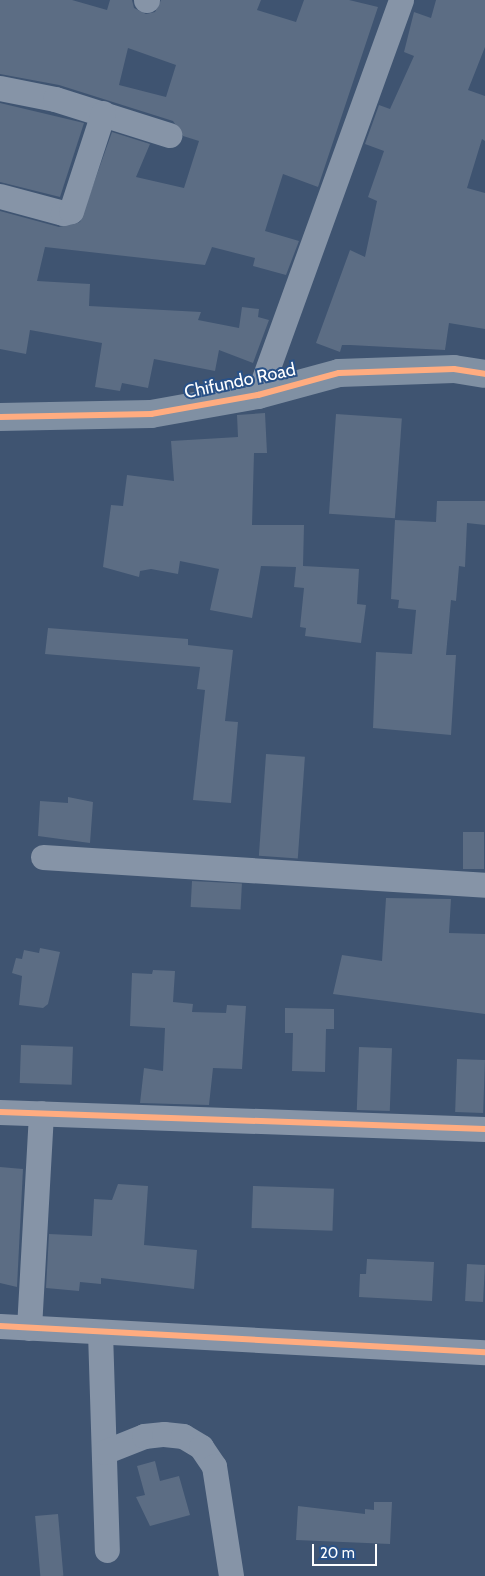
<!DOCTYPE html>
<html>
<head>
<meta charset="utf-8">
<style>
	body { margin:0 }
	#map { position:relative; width:485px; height:1576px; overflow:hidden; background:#3f5471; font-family:Cabin,sans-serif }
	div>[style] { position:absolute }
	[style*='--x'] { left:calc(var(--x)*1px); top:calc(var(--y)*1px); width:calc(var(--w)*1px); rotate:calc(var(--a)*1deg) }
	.building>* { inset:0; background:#5c6d84; transform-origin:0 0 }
	.street>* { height:25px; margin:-12.5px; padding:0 12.5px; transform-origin:12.5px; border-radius:12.5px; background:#8694a7 }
	.secondary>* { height:28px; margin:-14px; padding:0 14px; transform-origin:14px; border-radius:14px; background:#8090a3 }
	.cycleway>* { height:6px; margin:-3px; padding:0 3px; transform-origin:3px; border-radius:3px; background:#ffac80 }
	span { translate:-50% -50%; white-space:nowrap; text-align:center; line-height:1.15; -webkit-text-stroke:4px #295187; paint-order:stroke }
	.street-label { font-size:18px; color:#fff }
	.scale { position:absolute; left:312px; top:1544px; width:65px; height:22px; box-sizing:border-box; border:2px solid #fff; border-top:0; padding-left:6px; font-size:15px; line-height:18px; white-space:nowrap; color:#fff; -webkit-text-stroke:4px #295187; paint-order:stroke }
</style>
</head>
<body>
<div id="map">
	<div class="building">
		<div style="clip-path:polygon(evenodd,0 0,72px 0,107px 10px,110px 0,132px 0,134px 8px,146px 14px,155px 12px,161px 0,261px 0,257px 10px,296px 22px,304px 0,349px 0,378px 7px,318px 187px,283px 174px,265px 231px,299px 241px,286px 275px,253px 266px,255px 258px,212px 247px,205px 265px,45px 247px,37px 281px,90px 284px,89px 306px,201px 312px,198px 320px,239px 328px,242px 307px,259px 309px,258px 317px,269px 320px,253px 363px,219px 350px,215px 371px,154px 359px,148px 388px,122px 383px,120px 391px,95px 387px,102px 343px,30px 330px,26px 354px,0 349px,0 211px,59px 227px,80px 222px,112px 132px,150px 144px,136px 177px,184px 188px,199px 141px,183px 136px,173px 121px,59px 85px,0 74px,0 0,128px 48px,176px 65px,166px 97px,119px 85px,128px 48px)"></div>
		<div style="clip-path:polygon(436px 0,485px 0,485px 47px,468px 90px,485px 96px,485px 141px,482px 139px,467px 188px,485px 193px,485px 329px,449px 323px,445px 350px,350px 345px,342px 345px,340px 352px,316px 343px,350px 250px,365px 257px,377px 201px,368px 197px,384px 151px,365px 144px,379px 105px,390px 109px,414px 56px,404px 52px,414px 12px,431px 18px)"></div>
		<div style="clip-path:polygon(0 103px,84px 123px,60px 197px,0 182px)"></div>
		<div style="clip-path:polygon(265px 413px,267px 453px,254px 453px,252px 525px,304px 525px,303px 566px,359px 569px,357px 604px,366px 605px,361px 643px,305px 636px,306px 628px,300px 627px,304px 588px,294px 587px,296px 567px,261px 566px,252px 618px,210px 610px,219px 569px,180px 561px,178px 574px,151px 569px,140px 571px,139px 577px,103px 567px,111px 505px,123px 506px,127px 475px,174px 481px,171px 441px,238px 437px,237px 415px)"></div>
		<div style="left:336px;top:414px;width:66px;height:100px;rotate:4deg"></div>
		<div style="clip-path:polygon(437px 501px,485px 501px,485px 525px,467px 523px,465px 567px,459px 566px,456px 601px,451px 600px,446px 655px,456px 655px,451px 735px,373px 728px,376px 652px,412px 654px,416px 610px,398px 608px,399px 600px,391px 599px,395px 520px,436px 522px)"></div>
		<div style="clip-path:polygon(48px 628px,188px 639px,188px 645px,233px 650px,225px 721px,238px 722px,231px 803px,193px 800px,205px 690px,197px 689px,200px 667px,45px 654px)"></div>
		<div style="left:266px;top:754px;width:39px;height:102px;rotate:4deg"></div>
		<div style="clip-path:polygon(68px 797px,93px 802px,90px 843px,38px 836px,40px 801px,68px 803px)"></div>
		<div style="left:463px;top:832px;width:21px;height:37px"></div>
		<div style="left:192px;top:881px;width:50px;height:26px;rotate:3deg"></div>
		<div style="clip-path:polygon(386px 898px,451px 899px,449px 933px,485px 934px,485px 1014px,333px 994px,342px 955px,382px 961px)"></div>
		<div style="clip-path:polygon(40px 948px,60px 952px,48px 1004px,43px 1008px,19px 1005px,22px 976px,12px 973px,16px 958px,22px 959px,24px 950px,39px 953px)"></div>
		<div style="clip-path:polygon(153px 970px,175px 971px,173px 1002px,193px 1004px,192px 1012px,226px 1013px,227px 1005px,246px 1006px,242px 1069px,213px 1068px,209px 1105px,140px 1103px,144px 1068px,163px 1071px,165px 1028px,130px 1026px,132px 973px,152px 974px)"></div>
		<div style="clip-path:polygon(285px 1008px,334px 1009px,334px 1029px,326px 1029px,325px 1072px,292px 1071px,293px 1033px,285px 1033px)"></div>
		<div style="left:21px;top:1045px;width:52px;height:38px;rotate:2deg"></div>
		<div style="left:359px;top:1047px;width:33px;height:63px;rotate:2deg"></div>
		<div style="left:457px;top:1059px;width:28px;height:53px;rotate:2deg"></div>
		<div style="clip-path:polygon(0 1167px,23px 1169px,17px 1287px,0 1283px)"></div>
		<div style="clip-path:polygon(118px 1184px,148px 1186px,144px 1245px,197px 1250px,194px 1289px,101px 1278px,101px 1284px,80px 1282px,79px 1291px,46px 1288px,49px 1234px,92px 1236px,94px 1199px,112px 1200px)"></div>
		<div style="left:253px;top:1186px;width:81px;height:42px;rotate:2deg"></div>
		<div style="clip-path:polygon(367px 1259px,434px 1262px,432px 1301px,359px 1297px,360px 1274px,366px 1274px)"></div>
		<div style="left:467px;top:1264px;width:18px;height:37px;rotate:3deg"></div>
		<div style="clip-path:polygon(155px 1461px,160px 1481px,179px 1476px,190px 1515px,150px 1526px,136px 1497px,145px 1495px,137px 1466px)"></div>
		<div style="clip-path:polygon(374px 1502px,392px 1502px,390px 1544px,296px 1540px,298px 1506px,365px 1514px,365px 1509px,374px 1510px)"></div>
		<div style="left:58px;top:1514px;width:62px;height:23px;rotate:85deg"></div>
	</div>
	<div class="street">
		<div style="--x:146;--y:0;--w:1;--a:0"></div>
		<div style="--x:0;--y:88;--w:56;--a:11.3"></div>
		<div style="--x:55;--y:99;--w:120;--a:17.5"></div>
		<div style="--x:0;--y:196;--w:65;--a:15.1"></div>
		<div style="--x:63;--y:213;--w:8;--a:-14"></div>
		<div style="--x:71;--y:211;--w:103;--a:-71.9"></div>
		<div style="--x:258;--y:395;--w:420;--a:-70.1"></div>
		<div style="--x:43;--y:857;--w:443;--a:3.6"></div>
		<div style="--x:0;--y:1112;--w:485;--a:2"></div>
		<div style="--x:0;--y:1326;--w:486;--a:3.1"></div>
		<div style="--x:29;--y:1328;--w:215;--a:-86.8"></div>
		<div style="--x:100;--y:1332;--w:218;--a:88.2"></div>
		<div style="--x:104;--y:1452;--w:43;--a:-21.8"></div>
		<div style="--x:144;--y:1436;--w:20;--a:-6"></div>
		<div style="--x:164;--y:1434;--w:19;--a:6"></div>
		<div style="--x:183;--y:1436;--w:21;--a:31"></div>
		<div style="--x:201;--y:1447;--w:23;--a:56"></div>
		<div style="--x:214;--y:1466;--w:111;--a:81.2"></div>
	</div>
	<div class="secondary">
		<div style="--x:0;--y:417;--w:151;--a:-1.1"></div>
		<div style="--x:151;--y:414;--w:109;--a:-10.1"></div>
		<div style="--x:258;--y:395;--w:84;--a:-15.2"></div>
		<div style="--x:339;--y:373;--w:115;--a:-2"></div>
		<div style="--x:454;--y:369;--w:31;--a:9"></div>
	</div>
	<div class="cycleway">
		<div style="--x:0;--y:417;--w:151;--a:-1.1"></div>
		<div style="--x:151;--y:414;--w:109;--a:-10.1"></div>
		<div style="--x:258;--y:395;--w:84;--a:-15.2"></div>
		<div style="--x:339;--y:373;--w:115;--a:-2"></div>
		<div style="--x:454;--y:369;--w:31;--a:9"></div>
		<div style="--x:0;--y:1112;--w:485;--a:2"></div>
		<div style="--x:0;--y:1326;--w:486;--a:3.1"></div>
	</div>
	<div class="street-label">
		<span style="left:240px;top:381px;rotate:-12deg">Chifundo Road</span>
	</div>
	<div class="scale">20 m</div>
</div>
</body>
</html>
